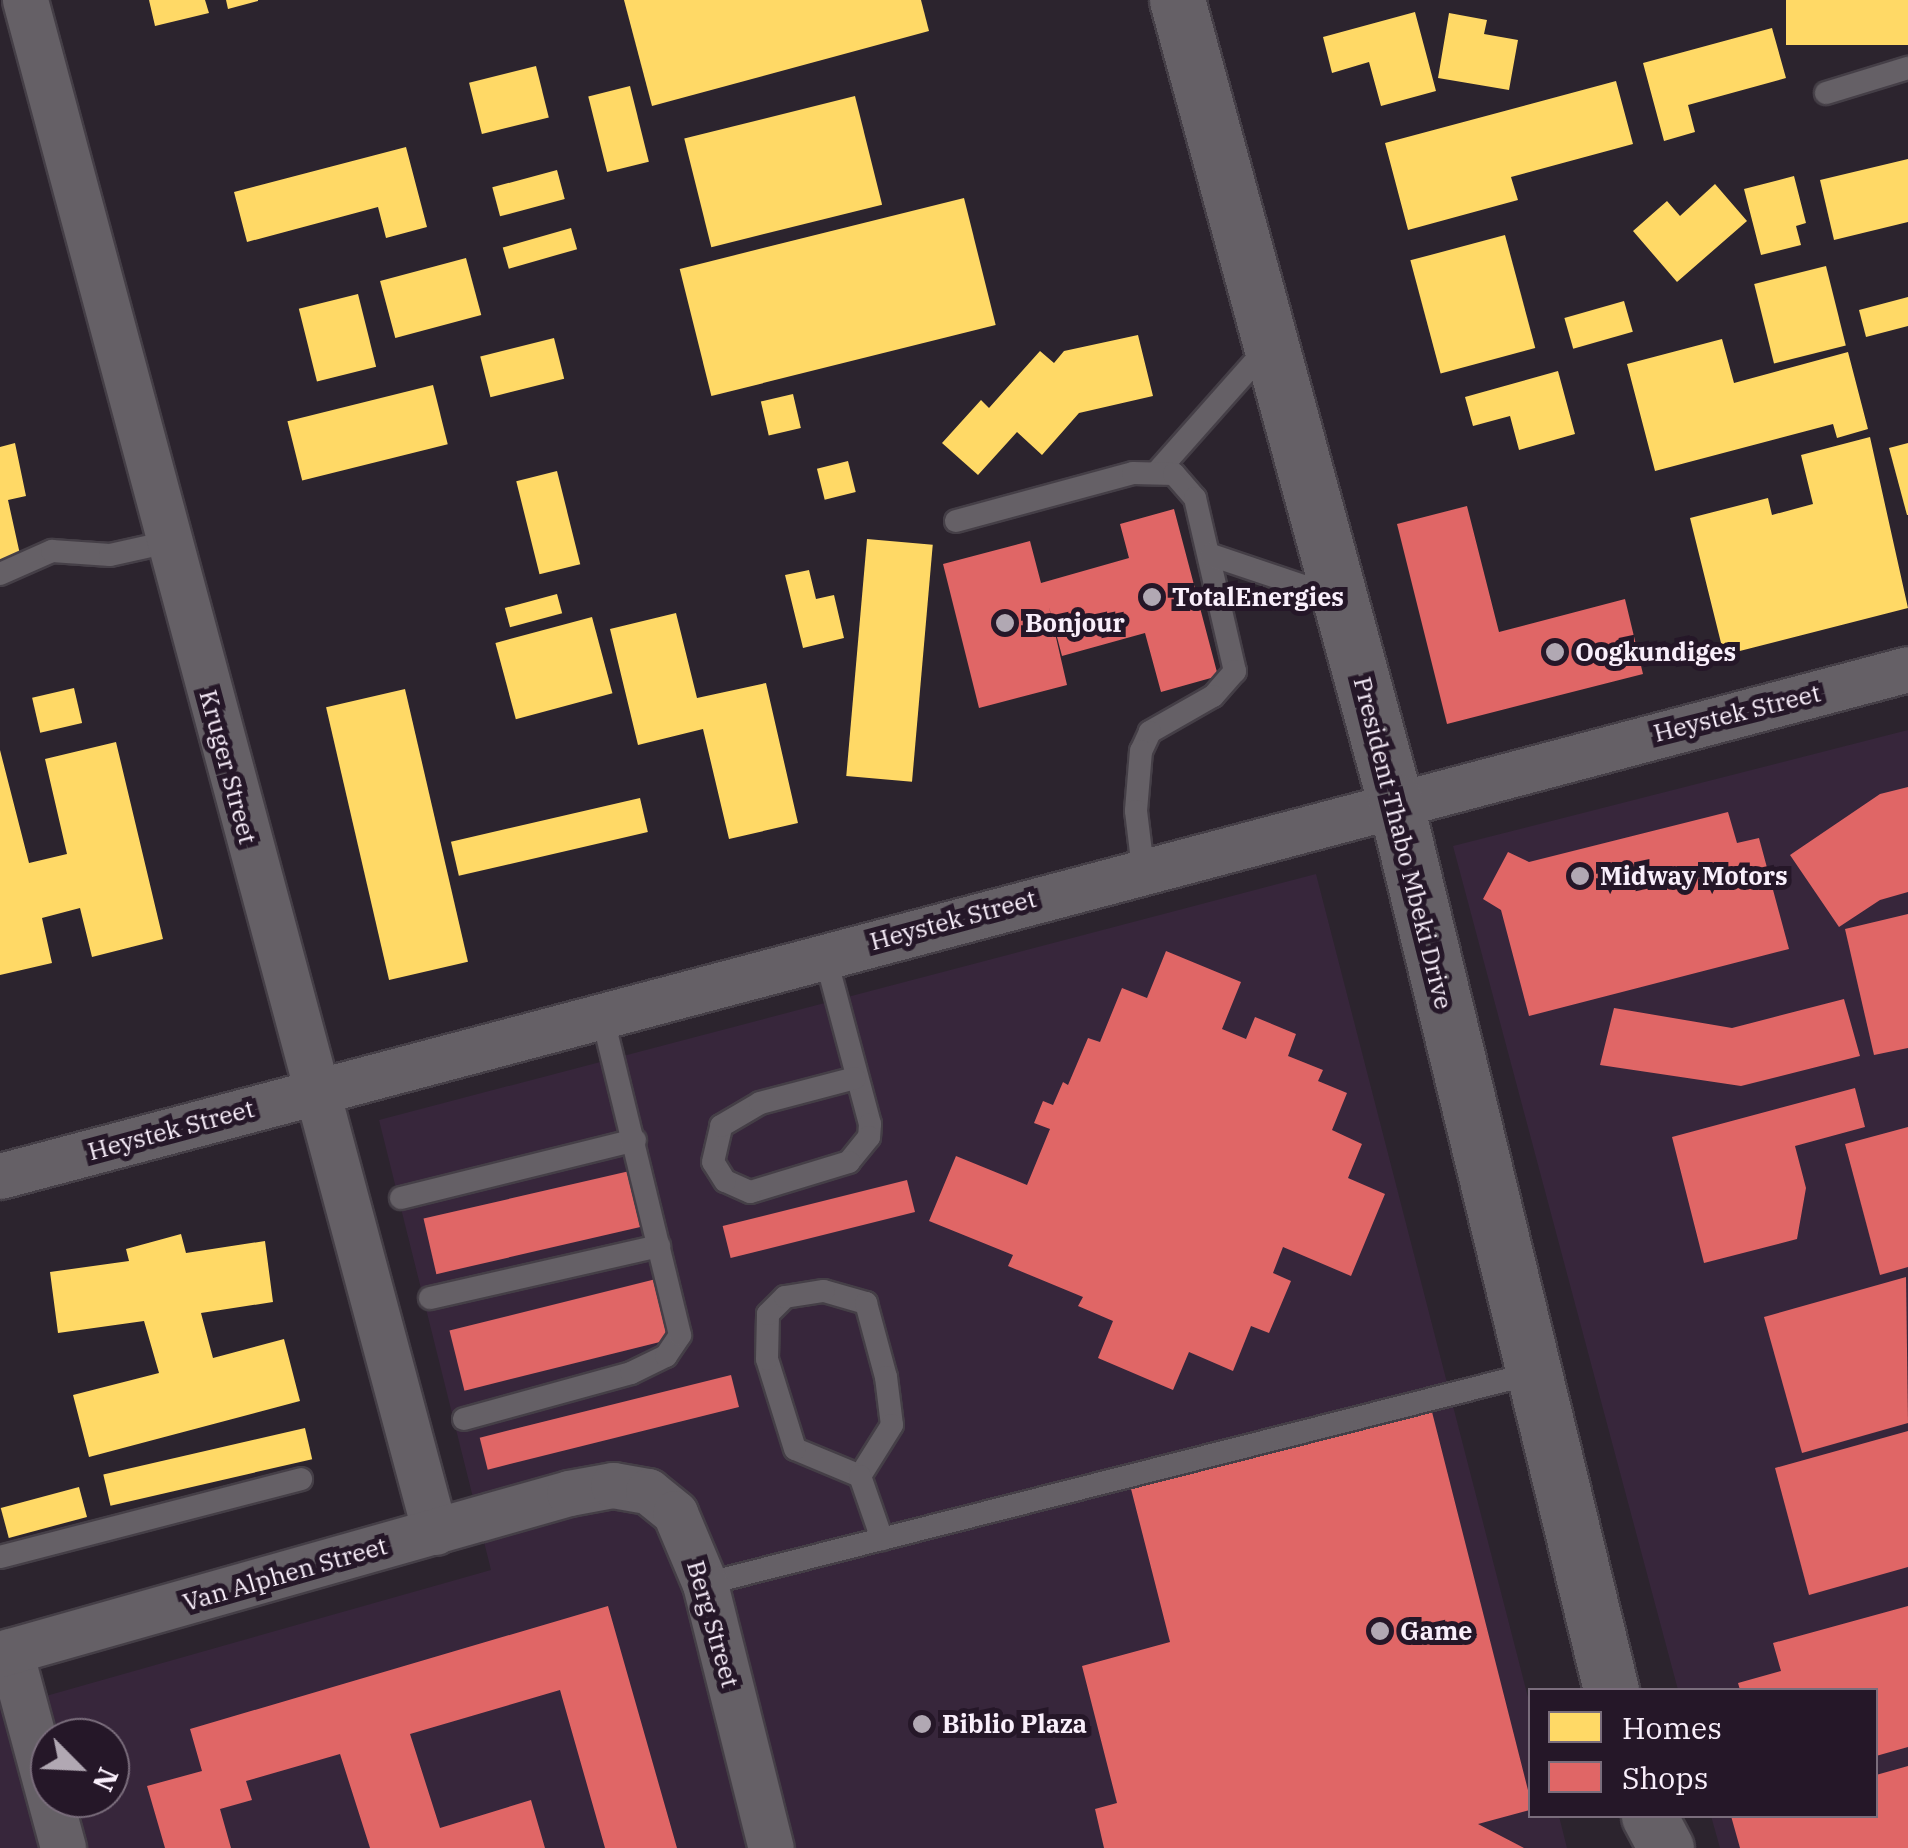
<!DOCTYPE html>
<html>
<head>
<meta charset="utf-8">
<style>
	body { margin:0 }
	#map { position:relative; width:1908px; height:1848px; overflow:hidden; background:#2c242e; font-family:"IBM Plex Serif",serif }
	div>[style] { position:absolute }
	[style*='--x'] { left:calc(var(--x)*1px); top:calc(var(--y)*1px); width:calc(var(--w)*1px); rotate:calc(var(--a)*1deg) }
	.built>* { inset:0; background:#37263b }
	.homes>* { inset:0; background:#ffd966; transform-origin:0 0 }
	.shops>* { inset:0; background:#e06666; transform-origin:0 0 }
	.roads { filter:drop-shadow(2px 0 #453f47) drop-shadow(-2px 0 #453f47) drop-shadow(0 2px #453f47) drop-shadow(0 -2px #453f47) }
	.service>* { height:22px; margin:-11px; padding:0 11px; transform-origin:11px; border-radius:11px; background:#656066 }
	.minor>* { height:45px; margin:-22.5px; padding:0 22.5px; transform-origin:22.5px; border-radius:22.5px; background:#656066 }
	.tertiary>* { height:55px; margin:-27.5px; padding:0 27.5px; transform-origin:27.5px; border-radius:27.5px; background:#656066 }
	.dots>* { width:28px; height:28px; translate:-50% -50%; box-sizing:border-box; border:5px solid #251728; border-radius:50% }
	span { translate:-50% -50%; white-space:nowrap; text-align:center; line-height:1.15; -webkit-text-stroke:10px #251728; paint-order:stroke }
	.poi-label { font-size:25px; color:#f9effb; font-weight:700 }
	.left { translate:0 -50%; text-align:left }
	.street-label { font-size:25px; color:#f9effb }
	.legend { position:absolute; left:1528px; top:1688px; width:350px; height:130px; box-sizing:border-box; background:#251728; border:2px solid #7a6d7c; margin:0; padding:12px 18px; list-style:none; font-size:30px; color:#f9effb }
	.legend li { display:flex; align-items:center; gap:20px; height:50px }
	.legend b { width:50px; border:2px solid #7a6d7c }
	.north { position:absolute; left:30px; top:1718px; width:100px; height:100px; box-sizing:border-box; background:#251728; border:2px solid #7a6d7c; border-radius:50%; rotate:114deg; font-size:28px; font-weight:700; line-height:40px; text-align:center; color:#f9effb }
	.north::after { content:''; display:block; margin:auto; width:35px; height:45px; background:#b1a8b3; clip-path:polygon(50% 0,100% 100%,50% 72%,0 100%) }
</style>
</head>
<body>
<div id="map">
	<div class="built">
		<div style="clip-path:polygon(1908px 730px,1908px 1848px,1720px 1848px,1711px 1816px,1876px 1816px,1876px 1690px,1678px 1690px,1453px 846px)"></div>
		<div style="clip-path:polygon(evenodd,1316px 874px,1530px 1705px,1530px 1816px,1559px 1816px,1567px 1848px,0 1848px,0 1709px,491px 1570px,379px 1120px,1316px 874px,50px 1738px,110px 1738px,110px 1798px,50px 1798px,50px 1738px)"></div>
	</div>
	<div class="homes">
		<div style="clip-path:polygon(149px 0,205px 0,209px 13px,155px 26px)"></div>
		<div style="clip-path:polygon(226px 0,258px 0,258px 1px,228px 9px)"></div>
		<div style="clip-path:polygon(624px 0,921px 0,929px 31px,652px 106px)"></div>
		<div style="left:1908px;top:0;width:45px;height:122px;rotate:90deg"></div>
		<div style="clip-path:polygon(1415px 12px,1436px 91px,1381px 106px,1369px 62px,1332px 73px,1323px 37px)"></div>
		<div style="clip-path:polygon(1449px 13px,1487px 20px,1484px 34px,1518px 40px,1509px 90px,1438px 78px)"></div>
		<div style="clip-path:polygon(1772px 28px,1786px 78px,1688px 105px,1695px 132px,1664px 141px,1643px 63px)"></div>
		<div style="left:536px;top:66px;width:53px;height:69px;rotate:76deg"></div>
		<div style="clip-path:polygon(1616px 81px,1633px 144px,1511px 177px,1518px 200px,1408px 230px,1385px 143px)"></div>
		<div style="left:630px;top:86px;width:78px;height:43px;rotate:76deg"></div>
		<div style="left:855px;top:96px;width:112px;height:176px;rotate:76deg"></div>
		<div style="clip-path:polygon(406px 147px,427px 227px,386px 238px,378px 207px,247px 242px,234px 192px)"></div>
		<div style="clip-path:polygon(1908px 159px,1908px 222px,1834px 240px,1820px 180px)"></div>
		<div style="left:557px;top:170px;width:30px;height:67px;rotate:75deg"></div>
		<div style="clip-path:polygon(1794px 176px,1806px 223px,1796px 226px,1801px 245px,1761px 255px,1744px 189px)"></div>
		<div style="clip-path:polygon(1715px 184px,1747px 221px,1677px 282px,1633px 231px,1667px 201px,1680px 216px)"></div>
		<div style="left:964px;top:198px;width:131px;height:293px;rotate:76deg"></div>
		<div style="left:571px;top:228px;width:22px;height:71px;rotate:74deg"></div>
		<div style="left:1505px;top:235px;width:117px;height:98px;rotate:75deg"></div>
		<div style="left:466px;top:258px;width:59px;height:89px;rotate:75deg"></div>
		<div style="left:1826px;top:266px;width:82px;height:74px;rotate:76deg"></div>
		<div style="left:358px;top:294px;width:75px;height:61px;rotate:76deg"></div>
		<div style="clip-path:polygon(1908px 297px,1908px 326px,1866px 337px,1859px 310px)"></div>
		<div style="left:1624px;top:301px;width:32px;height:62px;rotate:74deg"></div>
		<div style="clip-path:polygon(1138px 335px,1153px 396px,1079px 413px,1042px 455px,1017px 432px,978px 475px,942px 443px,981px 400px,989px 408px,1040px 351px,1054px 363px,1064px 351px)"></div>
		<div style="left:554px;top:338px;width:42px;height:76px;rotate:76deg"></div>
		<div style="clip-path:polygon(1722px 339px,1734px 383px,1848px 352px,1868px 429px,1837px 438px,1833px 424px,1655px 471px,1627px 364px)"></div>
		<div style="clip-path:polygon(1558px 371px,1575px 434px,1519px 450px,1510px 416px,1473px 426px,1465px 397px)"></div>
		<div style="left:433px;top:385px;width:61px;height:150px;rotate:76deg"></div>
		<div style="left:793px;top:394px;width:35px;height:33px;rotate:77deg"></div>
		<div style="clip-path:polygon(1870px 437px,1908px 608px,1724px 655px,1690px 518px,1768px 498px,1772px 515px,1813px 504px,1801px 455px)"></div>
		<div style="clip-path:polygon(15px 443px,26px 496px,8px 500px,21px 559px,0 564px,0 447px)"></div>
		<div style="clip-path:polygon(1908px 443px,1908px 515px,1907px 515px,1889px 448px)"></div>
		<div style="left:848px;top:461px;width:32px;height:32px;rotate:76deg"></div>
		<div style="left:557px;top:471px;width:96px;height:42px;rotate:76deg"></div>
		<div style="left:867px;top:539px;width:66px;height:238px;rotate:5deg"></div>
		<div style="clip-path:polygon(809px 570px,816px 599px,834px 595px,844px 638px,803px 648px,785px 575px)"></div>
		<div style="left:557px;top:594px;width:20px;height:54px;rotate:75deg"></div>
		<div style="clip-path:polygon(676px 613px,697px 698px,766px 683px,798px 823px,729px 839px,703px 729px,638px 745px,610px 629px)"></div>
		<div style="left:592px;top:617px;width:79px;height:100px;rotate:75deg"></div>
		<div style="left:74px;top:688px;width:36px;height:43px;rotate:77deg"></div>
		<div style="left:405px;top:689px;width:280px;height:81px;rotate:77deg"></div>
		<div style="clip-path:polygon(116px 742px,163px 939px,92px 957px,80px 908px,42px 918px,52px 963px,0 975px,0 750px,29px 863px,67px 854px,45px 759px)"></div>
		<div style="left:640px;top:798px;width:35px;height:194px;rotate:77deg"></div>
		<div style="clip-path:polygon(181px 1234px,186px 1253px,265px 1241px,273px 1302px,201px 1313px,213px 1358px,284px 1339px,300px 1401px,89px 1457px,73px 1395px,159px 1373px,144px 1321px,58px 1333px,50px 1272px,129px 1261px,126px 1249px)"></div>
		<div style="left:305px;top:1428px;width:32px;height:207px;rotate:77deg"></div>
		<div style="left:79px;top:1487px;width:31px;height:81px;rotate:75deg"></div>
	</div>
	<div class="shops">
		<div style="clip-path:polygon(1467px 506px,1499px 632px,1625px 599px,1643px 674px,1447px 724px,1397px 524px)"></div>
		<div style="clip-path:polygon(1174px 509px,1218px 676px,1161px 692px,1145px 633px,1062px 656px,1049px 607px,1067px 685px,979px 708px,943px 564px,1030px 541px,1041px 583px,1129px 558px,1120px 524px)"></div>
		<div style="clip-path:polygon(1908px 787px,1908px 892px,1880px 900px,1839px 927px,1790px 855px,1880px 794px)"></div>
		<div style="clip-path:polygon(1728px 812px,1737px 843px,1759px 838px,1789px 949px,1529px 1016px,1501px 910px,1483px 899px,1508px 852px,1529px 862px)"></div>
		<div style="clip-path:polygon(1908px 914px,1908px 1048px,1874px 1055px,1845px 929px)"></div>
		<div style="clip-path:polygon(1166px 951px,1241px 982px,1222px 1029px,1246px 1039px,1255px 1017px,1296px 1034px,1288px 1056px,1323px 1070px,1318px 1081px,1347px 1093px,1332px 1130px,1362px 1144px,1348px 1178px,1385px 1194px,1351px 1276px,1283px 1247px,1273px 1273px,1291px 1281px,1269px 1333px,1251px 1326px,1233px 1371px,1189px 1352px,1173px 1390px,1098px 1358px,1113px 1321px,1078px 1306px,1083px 1297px,1008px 1266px,1013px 1255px,929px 1221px,956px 1156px,1027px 1185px,1050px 1129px,1034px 1123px,1043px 1101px,1053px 1105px,1063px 1082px,1068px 1085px,1088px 1038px,1100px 1042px,1122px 988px,1147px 998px)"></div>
		<div style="clip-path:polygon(1844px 999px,1860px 1056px,1741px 1086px,1600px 1065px,1614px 1008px,1732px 1028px)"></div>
		<div style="clip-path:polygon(1855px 1088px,1865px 1127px,1795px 1146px,1806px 1188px,1797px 1239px,1704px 1263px,1672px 1137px)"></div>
		<div style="clip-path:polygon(1908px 1127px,1908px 1267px,1880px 1275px,1845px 1144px)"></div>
		<div style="left:634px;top:1170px;width:57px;height:216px;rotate:77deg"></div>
		<div style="left:907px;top:1180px;width:33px;height:190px;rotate:76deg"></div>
		<div style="clip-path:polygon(1906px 1277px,1908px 1423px,1802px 1453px,1764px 1317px)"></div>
		<div style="left:660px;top:1278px;width:62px;height:217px;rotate:76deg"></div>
		<div style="left:731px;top:1375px;width:33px;height:259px;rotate:76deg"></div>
		<div style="clip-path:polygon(1431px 1408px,1530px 1798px,1530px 1810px,1478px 1824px,1524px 1848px,1104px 1848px,1095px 1809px,1117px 1803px,1082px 1666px,1170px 1642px,1129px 1481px)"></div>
		<div style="clip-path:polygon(1908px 1431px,1908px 1567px,1809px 1595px,1775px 1468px)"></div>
		<div style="clip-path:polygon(608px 1606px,677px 1848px,605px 1848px,560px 1690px,410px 1734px,440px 1828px,531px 1800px,545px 1848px,370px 1848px,340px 1754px,246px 1781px,252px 1800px,220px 1809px,231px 1848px,165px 1848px,147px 1786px,202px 1771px,190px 1729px)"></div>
		<div style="clip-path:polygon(1908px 1606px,1908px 1747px,1876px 1756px,1876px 1690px,1740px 1690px,1738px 1683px,1781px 1671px,1773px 1643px)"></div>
		<div style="clip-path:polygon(1908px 1766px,1908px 1848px,1740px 1848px,1731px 1816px,1876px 1816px,1876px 1775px)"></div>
	</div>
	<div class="roads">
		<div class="service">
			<div style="--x:1826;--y:93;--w:86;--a:-17"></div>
			<div style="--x:1157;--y:472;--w:167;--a:-48.4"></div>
			<div style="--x:956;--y:521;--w:183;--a:-15.2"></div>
			<div style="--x:1133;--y:473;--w:41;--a:1.4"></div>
			<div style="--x:1174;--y:474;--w:32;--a:49"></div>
			<div style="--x:1195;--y:498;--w:178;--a:77"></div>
			<div style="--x:1235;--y:671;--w:33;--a:131"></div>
			<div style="--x:1213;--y:696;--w:73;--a:150.3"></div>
			<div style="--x:1150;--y:732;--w:21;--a:115"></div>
			<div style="--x:1141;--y:751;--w:60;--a:94.8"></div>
			<div style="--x:1136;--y:811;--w:58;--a:83.1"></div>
			<div style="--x:1211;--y:555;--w:132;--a:18.6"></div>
			<div style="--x:0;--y:574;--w:57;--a:-23.9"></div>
			<div style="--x:52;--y:551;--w:58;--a:3.9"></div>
			<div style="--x:110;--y:555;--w:60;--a:-12.4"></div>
			<div style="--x:825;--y:955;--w:175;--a:75.1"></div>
			<div style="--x:870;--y:1124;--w:13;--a:94"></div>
			<div style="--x:869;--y:1137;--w:32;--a:129"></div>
			<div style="--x:849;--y:1162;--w:103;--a:163.1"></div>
			<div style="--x:750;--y:1192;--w:27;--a:-156"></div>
			<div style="--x:725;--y:1181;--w:22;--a:-122"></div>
			<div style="--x:713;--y:1162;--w:37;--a:-77"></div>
			<div style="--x:721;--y:1126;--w:45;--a:-30.5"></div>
			<div style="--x:760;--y:1103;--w:98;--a:-14.7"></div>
			<div style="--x:401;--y:1198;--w:241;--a:-13.9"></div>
			<div style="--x:824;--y:1291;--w:44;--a:15.9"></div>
			<div style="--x:866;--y:1303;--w:77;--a:74.9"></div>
			<div style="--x:886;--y:1377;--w:48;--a:82.9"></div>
			<div style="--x:892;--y:1425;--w:60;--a:122.1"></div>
			<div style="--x:860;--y:1476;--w:70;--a:-157.4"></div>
			<div style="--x:795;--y:1449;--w:94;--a:-107.3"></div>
			<div style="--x:767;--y:1359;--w:45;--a:-88.7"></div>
			<div style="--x:768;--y:1314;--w:24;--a:-45"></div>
			<div style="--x:785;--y:1297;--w:39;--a:-9"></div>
			<div style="--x:430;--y:1298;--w:235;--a:-12.8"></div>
			<div style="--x:464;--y:1419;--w:173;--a:-15.4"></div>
			<div style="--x:631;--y:1373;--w:39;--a:-26"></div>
			<div style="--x:666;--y:1356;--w:25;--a:-56"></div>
			<div style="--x:680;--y:1335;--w:329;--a:-103.7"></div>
			<div style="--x:860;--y:1476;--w:67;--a:70.8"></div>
			<div style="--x:0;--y:1557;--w:311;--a:-14.5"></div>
			<div style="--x:705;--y:1584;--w:855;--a:-14.28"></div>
		</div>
		<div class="minor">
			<div style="--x:25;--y:0;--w:1586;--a:75.02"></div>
			<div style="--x:0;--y:1176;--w:1974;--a:-14.88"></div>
			<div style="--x:10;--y:1651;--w:204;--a:74.9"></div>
			<div style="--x:0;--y:1654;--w:591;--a:-15.8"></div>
			<div style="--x:569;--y:1493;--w:45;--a:-10.3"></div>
			<div style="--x:613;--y:1485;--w:36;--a:10"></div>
			<div style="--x:648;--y:1491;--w:35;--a:39"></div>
			<div style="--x:675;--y:1513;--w:77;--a:67.1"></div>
			<div style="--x:705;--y:1584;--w:272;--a:76"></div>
		</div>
		<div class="tertiary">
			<div style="--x:1177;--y:0;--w:830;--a:74.78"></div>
			<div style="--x:1395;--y:801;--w:915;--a:76.34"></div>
			<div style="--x:1649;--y:1816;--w:36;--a:62"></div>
		</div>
	</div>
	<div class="dots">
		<div style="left:1152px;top:597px;background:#b1a8b3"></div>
		<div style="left:1005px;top:623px;background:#b1a8b3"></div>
		<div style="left:1555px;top:652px;background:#b1a8b3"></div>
		<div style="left:1580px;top:876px;background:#b1a8b3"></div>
		<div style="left:1380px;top:1631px;background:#b1a8b3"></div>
		<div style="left:922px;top:1724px;background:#b1a8b3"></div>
	</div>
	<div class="poi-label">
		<span class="left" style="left:1172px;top:597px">TotalEnergies</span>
		<span class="left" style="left:1025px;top:623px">Bonjour</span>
		<span class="left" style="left:1575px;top:652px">Oogkundiges</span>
		<span class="left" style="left:1600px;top:876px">Midway Motors</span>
		<span class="left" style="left:1400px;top:1631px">Game</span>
		<span class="left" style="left:942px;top:1724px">Biblio Plaza</span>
	</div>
	<div class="street-label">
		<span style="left:1737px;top:713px;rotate:-14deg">Heystek Street</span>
		<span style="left:228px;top:767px;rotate:75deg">Kruger Street</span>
		<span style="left:1403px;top:843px;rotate:76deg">President Thabo Mbeki Drive</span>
		<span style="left:953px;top:920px;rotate:-15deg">Heystek Street</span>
		<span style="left:171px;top:1130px;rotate:-15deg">Heystek Street</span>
		<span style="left:285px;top:1574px;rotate:-16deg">Van Alphen Street</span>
		<span style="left:713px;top:1624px;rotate:74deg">Berg Street</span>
	</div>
	<ul class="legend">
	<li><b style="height:28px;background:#ffd966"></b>Homes</li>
	<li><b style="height:28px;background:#e06666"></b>Shops</li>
	</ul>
	<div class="north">N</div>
</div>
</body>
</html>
